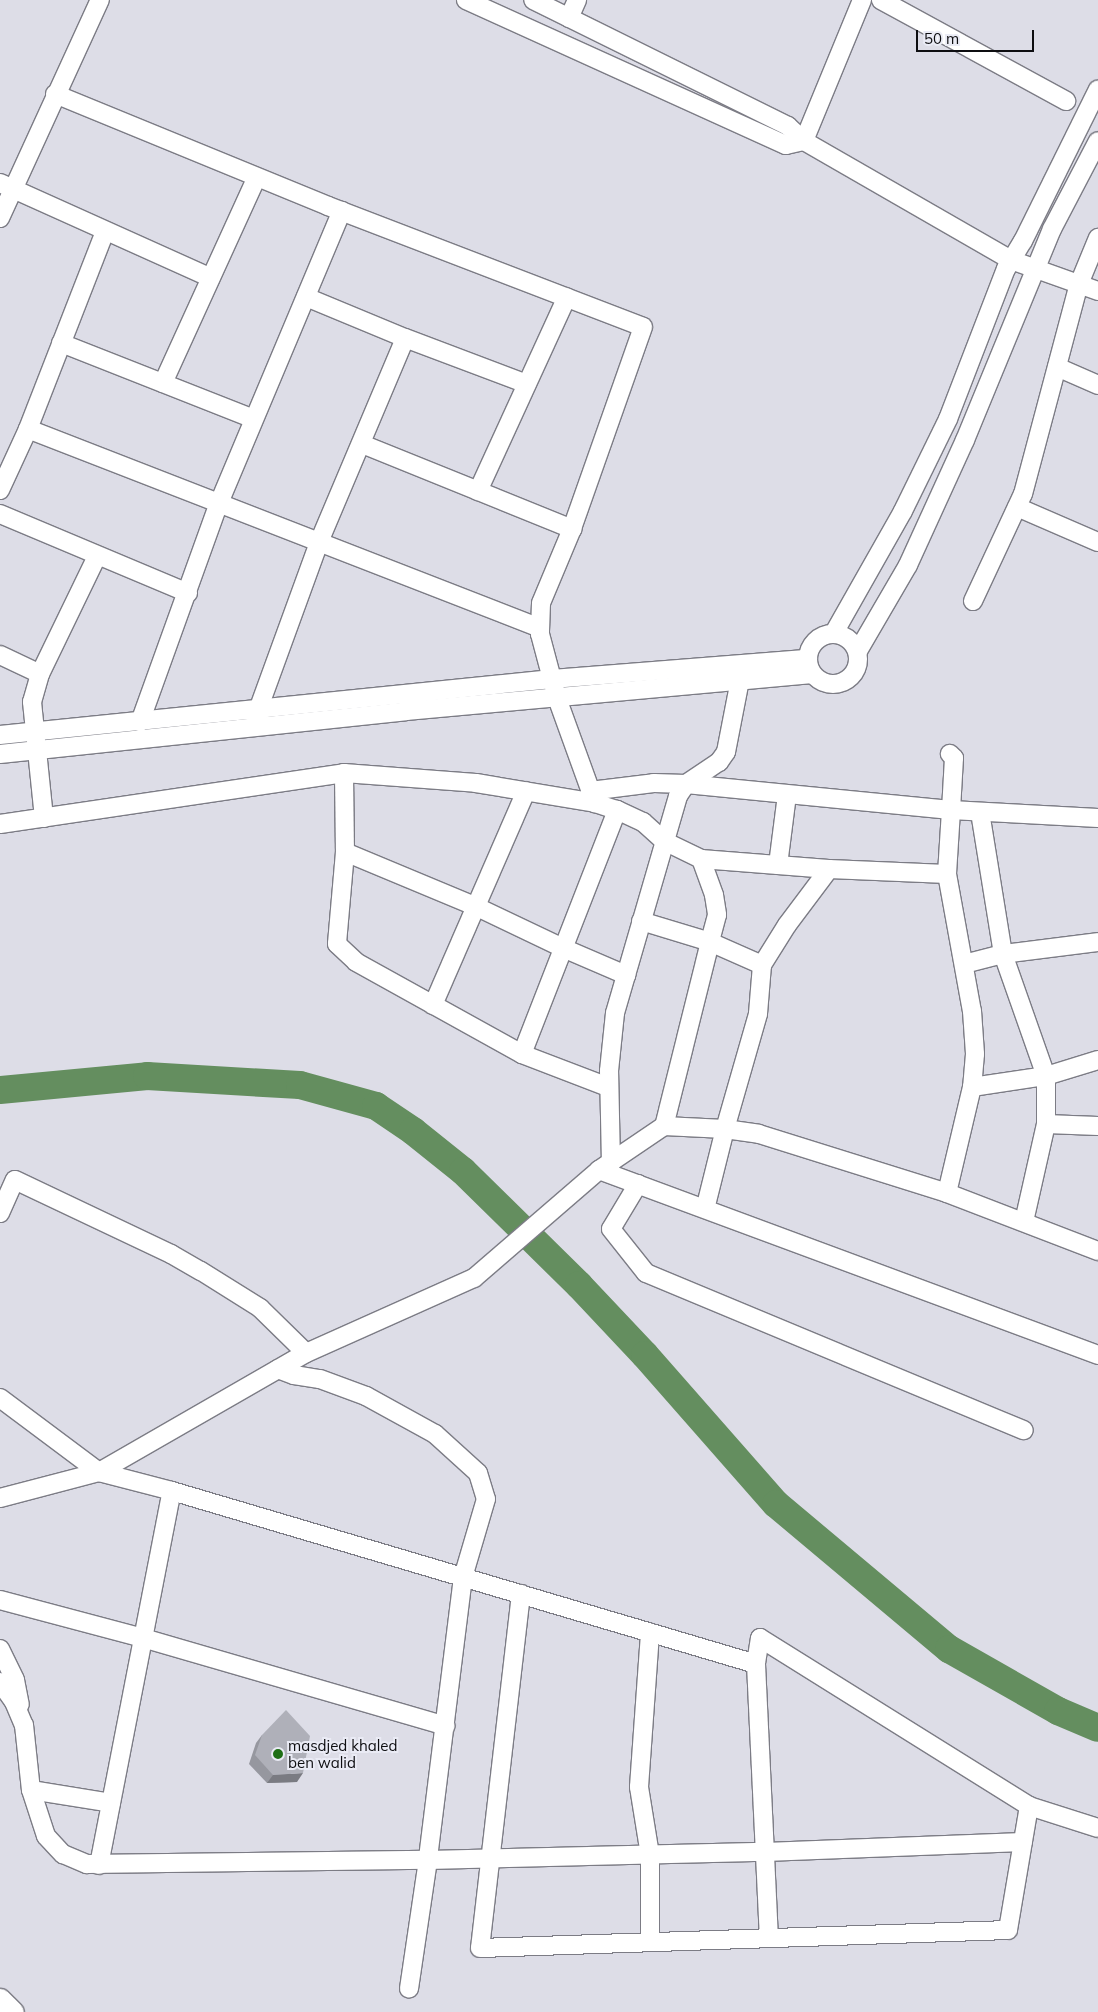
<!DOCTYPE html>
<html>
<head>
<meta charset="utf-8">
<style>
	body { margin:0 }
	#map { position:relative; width:1098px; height:2012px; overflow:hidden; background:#dddde7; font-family:Mulish,sans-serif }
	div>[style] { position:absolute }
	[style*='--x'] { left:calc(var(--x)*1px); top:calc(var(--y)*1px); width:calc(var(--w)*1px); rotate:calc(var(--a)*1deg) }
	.river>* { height:28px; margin:-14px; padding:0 14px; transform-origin:14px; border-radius:14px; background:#648e5f }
	.roads { filter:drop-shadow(1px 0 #7c7c85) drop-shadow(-1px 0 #7c7c85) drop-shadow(0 1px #7c7c85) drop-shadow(0 -1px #7c7c85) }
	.minor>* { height:18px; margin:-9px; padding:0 9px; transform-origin:9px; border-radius:9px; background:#fff }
	.minor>.ring { margin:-9px; padding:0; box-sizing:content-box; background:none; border:18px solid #fff; border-radius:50% }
	.major>* { height:21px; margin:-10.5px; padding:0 10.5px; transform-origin:10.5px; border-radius:10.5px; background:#fff }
	.wall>* { inset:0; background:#96979f }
	.shaded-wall>* { inset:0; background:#7a7b82 }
	.building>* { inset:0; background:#afb0b9 }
	.dots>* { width:14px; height:14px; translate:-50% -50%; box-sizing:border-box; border:2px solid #eaebf5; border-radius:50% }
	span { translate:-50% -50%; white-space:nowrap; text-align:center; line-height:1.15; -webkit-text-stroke:4px #eaebf5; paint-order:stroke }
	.poi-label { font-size:15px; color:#0e0e11 }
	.left { translate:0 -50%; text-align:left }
	.scale { position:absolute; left:916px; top:30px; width:118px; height:22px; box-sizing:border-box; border:2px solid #0e0e11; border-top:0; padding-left:6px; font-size:15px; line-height:18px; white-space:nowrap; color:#0e0e11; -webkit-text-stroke:4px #eaebf5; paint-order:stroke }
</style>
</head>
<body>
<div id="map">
	<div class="river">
		<div style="--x:0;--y:1090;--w:148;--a:-5.4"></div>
		<div style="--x:147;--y:1076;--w:153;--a:3.4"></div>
		<div style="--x:300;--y:1085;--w:79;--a:15.4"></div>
		<div style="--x:376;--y:1106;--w:45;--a:34"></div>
		<div style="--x:413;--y:1131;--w:64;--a:38.7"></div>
		<div style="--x:463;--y:1171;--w:163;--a:44.5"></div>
		<div style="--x:579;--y:1285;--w:96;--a:46.7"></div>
		<div style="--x:645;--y:1355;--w:198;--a:48.7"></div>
		<div style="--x:776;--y:1504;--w:226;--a:40"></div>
		<div style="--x:949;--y:1649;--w:125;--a:29.6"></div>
		<div style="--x:1058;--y:1711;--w:43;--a:23"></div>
	</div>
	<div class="roads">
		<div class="minor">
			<div style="--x:466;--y:0;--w:351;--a:24.4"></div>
			<div style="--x:786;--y:145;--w:18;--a:-13"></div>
			<div style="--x:804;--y:141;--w:22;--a:-137"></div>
			<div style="--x:788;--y:126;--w:284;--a:-153.7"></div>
			<div style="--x:862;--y:0;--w:152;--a:112.4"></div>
			<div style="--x:804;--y:141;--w:239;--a:29.9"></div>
			<div style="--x:1011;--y:260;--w:92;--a:19.6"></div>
			<div style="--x:881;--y:0;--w:211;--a:28.6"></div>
			<div style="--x:569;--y:18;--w:20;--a:-66"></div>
			<div style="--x:55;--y:94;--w:295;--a:22.3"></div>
			<div style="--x:328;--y:206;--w:337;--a:21"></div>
			<div style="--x:643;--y:327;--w:214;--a:109.4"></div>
			<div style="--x:572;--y:529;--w:80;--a:112.7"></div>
			<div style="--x:541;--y:603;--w:31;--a:92"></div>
			<div style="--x:540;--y:634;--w:66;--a:75.1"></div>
			<div style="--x:557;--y:698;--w:112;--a:70.1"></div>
			<div style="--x:595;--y:803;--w:23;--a:18"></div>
			<div style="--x:617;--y:810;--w:29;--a:25"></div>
			<div style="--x:643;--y:822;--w:28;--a:42"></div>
			<div style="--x:664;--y:841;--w:41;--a:25.9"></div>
			<div style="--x:701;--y:859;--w:38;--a:70"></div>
			<div style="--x:714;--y:895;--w:20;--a:81"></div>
			<div style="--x:717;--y:915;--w:28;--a:105"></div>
			<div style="--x:710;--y:942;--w:57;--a:23.9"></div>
			<div style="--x:762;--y:965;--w:49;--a:94.7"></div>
			<div style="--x:758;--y:1014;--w:120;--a:106"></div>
			<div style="--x:725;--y:1129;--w:82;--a:104"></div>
			<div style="--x:0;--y:183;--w:231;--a:24.2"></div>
			<div style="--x:0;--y:218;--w:240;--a:-65.4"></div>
			<div style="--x:306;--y:297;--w:107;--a:22.5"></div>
			<div style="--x:405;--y:338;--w:130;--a:20.7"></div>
			<div style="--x:61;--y:343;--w:207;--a:21.5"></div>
			<div style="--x:1057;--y:367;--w:45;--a:23.7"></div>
			<div style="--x:163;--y:383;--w:226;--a:-65.5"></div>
			<div style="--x:28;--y:429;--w:549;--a:21.24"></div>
			<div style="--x:362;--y:444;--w:227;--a:22"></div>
			<div style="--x:0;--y:490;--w:67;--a:-65.3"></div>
			<div style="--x:28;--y:429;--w:212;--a:-68.7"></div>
			<div style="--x:478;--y:491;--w:213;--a:-65.4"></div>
			<div style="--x:1017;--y:507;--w:88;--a:23.4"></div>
			<div style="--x:0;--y:514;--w:204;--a:22.8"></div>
			<div style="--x:973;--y:601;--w:118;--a:-65"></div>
			<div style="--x:1023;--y:494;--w:217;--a:-75.1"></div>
			<div style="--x:1079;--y:284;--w:50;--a:-67.6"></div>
			<div style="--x:834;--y:633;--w:140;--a:-60.5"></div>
			<div style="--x:903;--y:511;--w:102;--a:-63.9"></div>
			<div style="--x:948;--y:419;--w:161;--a:-68.9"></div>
			<div style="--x:1006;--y:269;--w:33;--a:-59"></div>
			<div style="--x:1023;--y:241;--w:169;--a:-63.7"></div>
			<div class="ring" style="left:808px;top:634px;width:32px;height:32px"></div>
			<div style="--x:858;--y:651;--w:99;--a:-59.8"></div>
			<div style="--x:908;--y:565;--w:137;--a:-65.5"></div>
			<div style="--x:965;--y:440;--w:228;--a:-67.6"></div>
			<div style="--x:1052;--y:229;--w:99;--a:-62.4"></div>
			<div style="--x:0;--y:655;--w:44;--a:25.4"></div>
			<div style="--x:257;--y:720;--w:10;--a:-84"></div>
			<div style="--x:258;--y:710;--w:179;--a:-70"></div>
			<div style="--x:319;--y:542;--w:221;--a:-67.1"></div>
			<div style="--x:140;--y:722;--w:233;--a:-70.2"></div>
			<div style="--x:219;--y:503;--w:317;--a:-67.2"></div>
			<div style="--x:0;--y:735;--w:555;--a:-5.79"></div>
			<div style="--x:552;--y:679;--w:257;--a:-4.5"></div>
			<div style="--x:0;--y:754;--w:408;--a:-6"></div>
			<div style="--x:406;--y:711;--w:408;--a:-5.2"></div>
			<div style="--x:344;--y:773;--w:79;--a:89.3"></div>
			<div style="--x:345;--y:852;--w:143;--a:22.6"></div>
			<div style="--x:477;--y:907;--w:95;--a:25.5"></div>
			<div style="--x:563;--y:948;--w:69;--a:23.2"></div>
			<div style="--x:590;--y:791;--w:64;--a:-7.1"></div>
			<div style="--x:654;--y:783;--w:32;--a:2"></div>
			<div style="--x:686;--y:784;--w:266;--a:5.6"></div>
			<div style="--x:951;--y:810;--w:52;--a:-86.7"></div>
			<div style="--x:954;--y:758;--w:6;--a:-135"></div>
			<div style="--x:980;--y:812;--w:144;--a:80.8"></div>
			<div style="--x:1003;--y:954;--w:129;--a:70.6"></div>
			<div style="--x:1046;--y:1076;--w:48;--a:90"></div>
			<div style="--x:1046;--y:1124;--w:100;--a:102.7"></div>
			<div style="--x:44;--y:818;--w:117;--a:-95.9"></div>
			<div style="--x:32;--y:702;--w:29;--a:-74"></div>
			<div style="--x:40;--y:674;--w:131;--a:-64.2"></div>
			<div style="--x:0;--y:824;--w:348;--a:-8.4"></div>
			<div style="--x:344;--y:773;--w:132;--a:4.3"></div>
			<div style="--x:476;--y:783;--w:121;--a:9.5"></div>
			<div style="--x:345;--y:852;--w:92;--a:95"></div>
			<div style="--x:337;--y:944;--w:26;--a:43"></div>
			<div style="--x:356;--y:962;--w:190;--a:29"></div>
			<div style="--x:701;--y:859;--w:128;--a:4.5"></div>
			<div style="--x:778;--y:865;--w:71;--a:-82.7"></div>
			<div style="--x:947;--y:874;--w:139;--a:79.7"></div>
			<div style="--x:972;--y:1011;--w:43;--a:86"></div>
			<div style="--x:975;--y:1054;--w:33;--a:95"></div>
			<div style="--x:972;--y:1087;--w:109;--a:103.3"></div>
			<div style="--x:641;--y:921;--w:72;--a:16.9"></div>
			<div style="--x:710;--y:942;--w:190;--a:104"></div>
			<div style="--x:964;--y:964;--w:40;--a:-14.4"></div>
			<div style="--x:1003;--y:954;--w:96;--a:-7.2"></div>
			<div style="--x:762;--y:965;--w:47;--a:-58"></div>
			<div style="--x:787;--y:925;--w:70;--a:-53.1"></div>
			<div style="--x:829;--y:869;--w:118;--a:2.4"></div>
			<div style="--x:947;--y:874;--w:64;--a:-86.4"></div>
			<div style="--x:951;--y:810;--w:147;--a:3.1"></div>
			<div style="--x:433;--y:1005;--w:233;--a:-66.5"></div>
			<div style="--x:608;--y:1087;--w:92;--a:-159"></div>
			<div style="--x:522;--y:1054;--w:262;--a:-68.7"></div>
			<div style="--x:972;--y:1087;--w:75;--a:-8.5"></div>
			<div style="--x:1046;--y:1076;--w:54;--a:-17.1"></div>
			<div style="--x:1046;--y:1124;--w:52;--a:2.2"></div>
			<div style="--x:611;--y:1164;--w:93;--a:-91.2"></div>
			<div style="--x:609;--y:1071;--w:58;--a:-84.1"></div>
			<div style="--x:615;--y:1013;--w:226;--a:-73.8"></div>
			<div style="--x:678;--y:796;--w:14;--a:-56"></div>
			<div style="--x:686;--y:784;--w:40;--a:-34"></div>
			<div style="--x:719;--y:762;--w:12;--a:-55"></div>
			<div style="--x:726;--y:752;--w:73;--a:-79"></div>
			<div style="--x:599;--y:1170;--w:532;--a:20.34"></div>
			<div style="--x:638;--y:1184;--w:52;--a:121"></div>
			<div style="--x:611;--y:1229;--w:56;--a:51.5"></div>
			<div style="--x:646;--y:1273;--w:409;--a:22.6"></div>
			<div style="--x:0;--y:1213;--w:36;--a:-66"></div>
			<div style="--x:15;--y:1180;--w:173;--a:25.4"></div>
			<div style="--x:171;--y:1254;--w:34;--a:30"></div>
			<div style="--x:201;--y:1271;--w:70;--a:32.1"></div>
			<div style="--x:260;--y:1308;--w:64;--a:44.4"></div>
			<div style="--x:278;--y:1369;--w:17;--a:21"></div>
			<div style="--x:294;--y:1375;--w:26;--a:9"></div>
			<div style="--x:320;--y:1379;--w:49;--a:20.3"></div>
			<div style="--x:366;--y:1396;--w:79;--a:28.8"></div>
			<div style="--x:435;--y:1434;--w:58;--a:42.2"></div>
			<div style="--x:478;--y:1473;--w:27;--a:73"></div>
			<div style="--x:486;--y:1499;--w:81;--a:106.4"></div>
			<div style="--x:463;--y:1577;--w:285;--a:97.1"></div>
			<div style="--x:428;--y:1860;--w:130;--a:98.4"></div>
			<div style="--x:0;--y:1398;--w:124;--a:36.8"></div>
			<div style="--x:99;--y:1472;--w:239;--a:-29.9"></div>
			<div style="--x:306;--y:1353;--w:184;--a:-24.1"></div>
			<div style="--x:474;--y:1278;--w:165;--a:-40.8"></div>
			<div style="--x:599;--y:1170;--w:78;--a:-34.1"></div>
			<div style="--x:664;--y:1126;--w:61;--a:2.8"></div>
			<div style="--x:725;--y:1129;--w:34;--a:8"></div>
			<div style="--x:759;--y:1134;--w:197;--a:17.4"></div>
			<div style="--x:947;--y:1193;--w:162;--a:21"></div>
			<div style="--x:0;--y:1498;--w:102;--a:-14.7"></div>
			<div style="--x:99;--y:1472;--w:75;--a:14.6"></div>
			<div style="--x:172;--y:1491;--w:609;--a:16.5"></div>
			<div style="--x:521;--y:1594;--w:356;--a:96.6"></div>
			<div style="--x:480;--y:1948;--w:528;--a:-1.95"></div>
			<div style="--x:1008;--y:1930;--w:126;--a:-80.4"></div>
			<div style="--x:1029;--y:1806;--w:317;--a:-148"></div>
			<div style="--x:760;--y:1638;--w:26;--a:99"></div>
			<div style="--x:756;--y:1664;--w:274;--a:87.3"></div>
			<div style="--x:0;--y:1600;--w:148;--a:14.9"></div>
			<div style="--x:143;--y:1638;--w:315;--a:16.2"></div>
			<div style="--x:0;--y:1649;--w:34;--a:64"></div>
			<div style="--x:15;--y:1680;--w:25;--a:79"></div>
			<div style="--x:0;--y:1682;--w:24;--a:55"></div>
			<div style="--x:14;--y:1702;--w:25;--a:67"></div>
			<div style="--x:24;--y:1725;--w:65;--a:83.9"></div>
			<div style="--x:31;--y:1790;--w:48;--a:71.9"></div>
			<div style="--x:46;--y:1836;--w:25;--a:47"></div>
			<div style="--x:63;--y:1854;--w:26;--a:23"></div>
			<div style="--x:87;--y:1864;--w:341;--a:-0.7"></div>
			<div style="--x:428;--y:1860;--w:337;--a:-1.4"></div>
			<div style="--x:765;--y:1852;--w:258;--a:-2.2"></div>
			<div style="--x:31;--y:1790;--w:81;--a:9.2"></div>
			<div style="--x:1029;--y:1806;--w:72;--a:17.7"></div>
			<div style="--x:99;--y:1865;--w:381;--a:-79"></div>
			<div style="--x:650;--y:1942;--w:87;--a:-90"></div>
			<div style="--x:650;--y:1855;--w:69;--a:-99.2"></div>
			<div style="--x:639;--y:1787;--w:155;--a:-85.9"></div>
		</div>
		<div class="major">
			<div style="--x:0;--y:1999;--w:18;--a:45"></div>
		</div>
	</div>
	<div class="wall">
		<div style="clip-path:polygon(262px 1735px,297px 1782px,267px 1783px,249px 1764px,256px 1743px)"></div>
	</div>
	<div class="shaded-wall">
		<div style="clip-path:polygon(303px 1773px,297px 1782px,267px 1783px,273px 1775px)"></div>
	</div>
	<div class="building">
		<div style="clip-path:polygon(286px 1710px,310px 1736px,303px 1773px,273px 1775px,255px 1755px,262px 1735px)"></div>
	</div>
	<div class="dots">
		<div style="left:278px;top:1754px;background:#1e6f15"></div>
	</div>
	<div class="poi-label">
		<span class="left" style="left:288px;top:1754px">masdjed khaled<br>ben walid</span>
	</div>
	<div class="scale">50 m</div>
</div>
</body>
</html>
